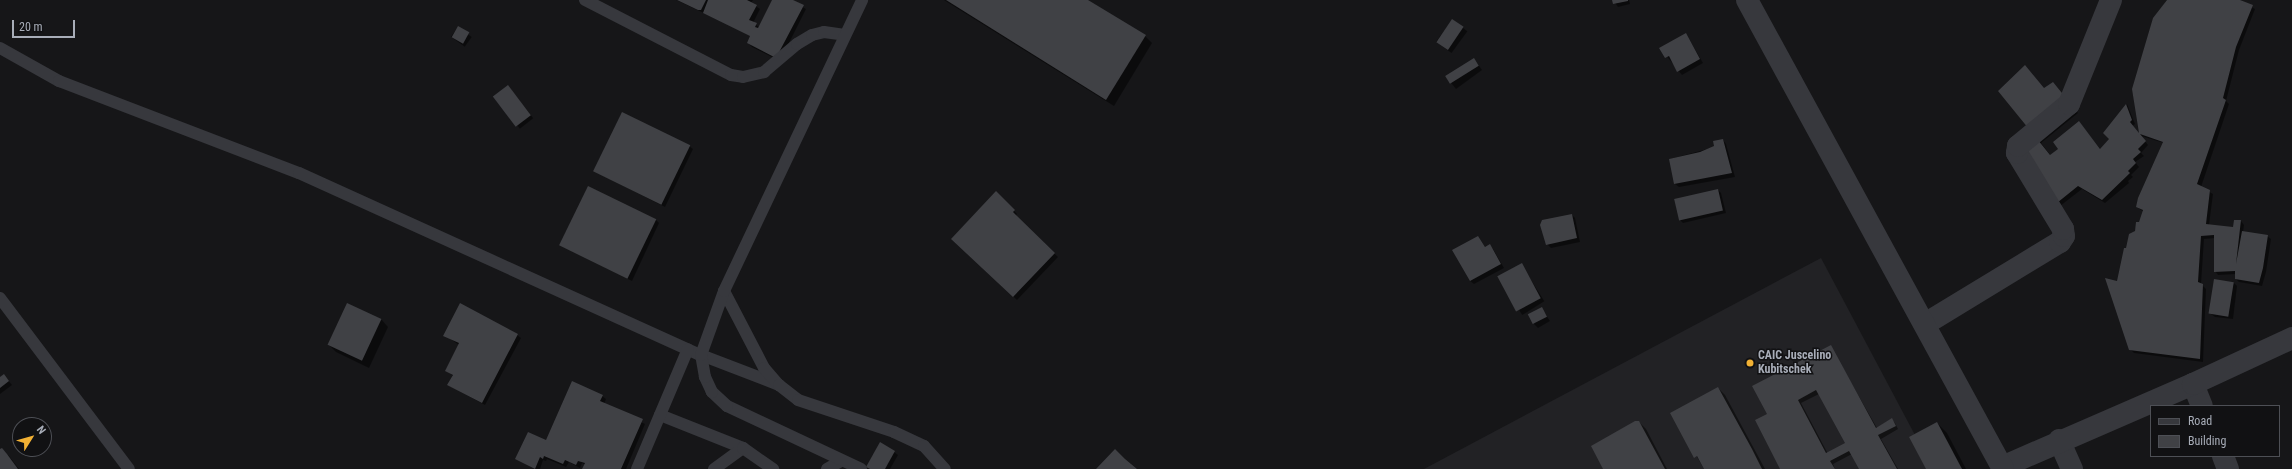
<!DOCTYPE html>
<html>
<head>
<meta charset="utf-8">
<style>
	body { margin:0 }
	#map { position:relative; width:2292px; height:469px; overflow:hidden; background:#161618; font-family:"Roboto Condensed",sans-serif }
	div>[style] { position:absolute }
	[style*='--x'] { left:calc(var(--x)*1px); top:calc(var(--y)*1px); width:calc(var(--w)*1px); rotate:calc(var(--a)*1deg) }
	.built>* { inset:0; background:#222225 }
	.shadow>* { inset:0; background:#0007; transform-origin:0 0 }
	.building>* { inset:0; background:#404145; transform-origin:0 0 }
	.service>* { height:12px; margin:-6px; padding:0 6px; transform-origin:6px; border-radius:6px; background:#37383d }
	.minor>* { height:22px; margin:-11px; padding:0 11px; transform-origin:11px; border-radius:11px; background:#37383d }
	.tertiary>* { height:22px; margin:-11px; padding:0 11px; transform-origin:11px; border-radius:11px; background:#37383d }
	.dots>* { width:11px; height:11px; translate:-50% -50%; box-sizing:border-box; border:2px solid #111113; border-radius:50% }
	span { translate:-50% -50%; white-space:nowrap; text-align:center; line-height:1.15; -webkit-text-stroke:3px #111113; paint-order:stroke }
	.poi-label { font-size:12px; color:#a8adb8; font-weight:700 }
	.left { translate:0 -50%; text-align:left }
	.legend { position:absolute; left:2150px; top:405px; width:130px; height:52px; box-sizing:border-box; background:#111113; border:1px solid #4d4f55; margin:0; padding:5px 7px; list-style:none; font-size:12px; color:#a8adb8 }
	.legend li { display:flex; align-items:center; gap:8px; height:20px }
	.legend b { width:20px; border:1px solid #4d4f55 }
	.north { position:absolute; left:12px; top:417px; width:40px; height:40px; box-sizing:border-box; background:#111113; border:1px solid #4d4f55; border-radius:50%; rotate:53deg; font-size:11px; font-weight:700; line-height:16px; text-align:center; color:#a8adb8 }
	.north::after { content:''; display:block; margin:auto; width:14px; height:18px; background:#f2b134; clip-path:polygon(50% 0,100% 100%,50% 72%,0 100%) }
	.scale { position:absolute; left:12px; top:20px; width:63px; height:18px; box-sizing:border-box; border:2px solid #a8adb8; border-top:0; padding-left:5px; font-size:12px; line-height:14px; white-space:nowrap; color:#a8adb8; -webkit-text-stroke:3px #111113; paint-order:stroke }
</style>
</head>
<body>
<div id="map">
	<div class="built">
		<div style="clip-path:polygon(1821px 258px,1933px 469px,1424px 469px)"></div>
	</div>
	<div class="shadow">
		<div style="clip-path:polygon(676px 0,753px 0,751px 3px,760px 9px,753px 23px,759px 27px,773px 0,790px 0,806px 9px,780px 61px,752px 47px,748px 43px,755px 37px)"></div>
		<div style="clip-path:polygon(944px 0,1086px 0,1145px 36px,1152px 43px,1114px 106px)"></div>
		<div style="clip-path:polygon(1613px 0,1629px 0,1630px 4px,1618px 7px)"></div>
		<div style="clip-path:polygon(2167px 0,2238px 0,2255px 9px,2239px 50px,2226px 101px,2229px 104px,2201px 187px,2213px 194px,2209px 225px,2234px 228px,2241px 221px,2244px 225px,2243px 232px,2267px 236px,2271px 239px,2266px 272px,2262px 286px,2239px 282px,2236px 279px,2236px 274px,2218px 275px,2215px 271px,2215px 238px,2204px 239px,2201px 284px,2206px 289px,2203px 362px,2134px 353px,2130px 349px,2118px 282px,2126px 249px,2144px 212px,2137px 207px,2164px 143px,2141px 136px,2148px 145px,2141px 153px,2144px 156px,2135px 162px,2139px 167px,2131px 175px,2133px 177px,2128px 181px,2129px 183px,2105px 203px,2082px 189px,2051px 213px,2030px 187px,2045px 90px,2056px 86px,2078px 113px,2041px 143px,2051px 156px,2059px 149px,2079px 122px,2101px 150px,2110px 139px,2104px 133px,2127px 104px,2135px 124px,2132px 126px,2140px 135px,2135px 84px,2154px 18px)"></div>
		<div style="left:1452px;top:20px;width:19px;height:27px;rotate:36deg"></div>
		<div style="left:458px;top:27px;width:17px;height:12px;rotate:36deg"></div>
		<div style="clip-path:polygon(1686px 34px,1703px 63px,1682px 75px,1661px 49px)"></div>
		<div style="clip-path:polygon(1477px 63px,1482px 70px,1456px 89px,1448px 79px)"></div>
		<div style="left:508px;top:86px;width:41px;height:17px;rotate:52deg"></div>
		<div style="clip-path:polygon(1723px 140px,1726px 144px,1735px 177px,1679px 187px,1675px 184px,1670px 159px,1715px 147px)"></div>
		<div style="clip-path:polygon(689px 146px,693px 149px,665px 207px,595px 171px)"></div>
		<div style="clip-path:polygon(1718px 190px,1721px 193px,1726px 213px,1683px 223px,1680px 220px)"></div>
		<div style="clip-path:polygon(996px 193px,1017px 214px,1015px 216px,1058px 257px,1017px 300px,952px 239px)"></div>
		<div style="clip-path:polygon(1572px 215px,1575px 218px,1580px 242px,1551px 248px,1547px 244px)"></div>
		<div style="clip-path:polygon(655px 219px,659px 223px,632px 281px,561px 245px)"></div>
		<div style="clip-path:polygon(1478px 237px,1486px 248px,1490px 246px,1493px 249px,1504px 268px,1474px 284px,1470px 281px)"></div>
		<div style="left:1521px;top:264px;width:44px;height:26px;rotate:58deg"></div>
		<div style="clip-path:polygon(2234px 283px,2237px 286px,2233px 319px,2215px 317px,2211px 314px)"></div>
		<div style="clip-path:polygon(1541px 308px,1550px 321px,1538px 328px,1534px 324px)"></div>
		<div style="clip-path:polygon(381px 319px,388px 327px,369px 368px,336px 352px,329px 345px)"></div>
		<div style="clip-path:polygon(445px 335px,517px 335px,521px 338px,485px 405px,448px 385px,453px 376px,446px 370px,459px 345px)"></div>
		<div style="clip-path:polygon(evenodd,1830px 346px,1877px 428px,1891px 419px,1895px 423px,1898px 429px,1881px 439px,1898px 469px,1860px 469px,1852px 454px,1833px 464px,1835px 469px,1782px 469px,1768px 414px,1830px 346px,1819px 394px,1846px 443px,1828px 454px,1801px 403px,1819px 394px)"></div>
		<div style="clip-path:polygon(0 378px,7px 379px,12px 385px,0 394px)"></div>
		<div style="clip-path:polygon(1718px 388px,1725px 395px,1765px 469px,1704px 469px,1672px 413px)"></div>
		<div style="clip-path:polygon(602px 396px,606px 399px,604px 404px,645px 424px,626px 469px,583px 469px,585px 465px,582px 463px,580px 468px,569px 462px,566px 467px,547px 459px,546px 461px,543px 460px,540px 469px,534px 469px,516px 458px,546px 441px)"></div>
		<div style="clip-path:polygon(1639px 422px,1646px 429px,1667px 469px,1605px 469px)"></div>
		<div style="clip-path:polygon(1937px 423px,1947px 433px,1966px 469px,1928px 469px)"></div>
		<div style="clip-path:polygon(2px 449px,9px 456px,19px 469px,0 469px,0 451px)"></div>
		<div style="clip-path:polygon(894px 452px,898px 455px,890px 469px,869px 469px,867px 467px)"></div>
	</div>
	<div class="building">
		<div style="clip-path:polygon(677px 0,706px 0,701px 10px,698px 10px)"></div>
		<div style="clip-path:polygon(708px 0,747px 0,757px 5px,749px 20px,757px 23px,755px 27px,758px 28px,772px 0,793px 0,804px 5px,776px 58px,747px 43px,750px 36px,703px 13px)"></div>
		<div style="clip-path:polygon(946px 0,1088px 0,1146px 35px,1106px 100px)"></div>
		<div style="clip-path:polygon(1612px 0,1628px 0,1628px 1px,1613px 4px)"></div>
		<div style="clip-path:polygon(2167px 0,2240px 0,2253px 5px,2236px 47px,2223px 98px,2226px 100px,2197px 184px,2210px 190px,2206px 224px,2233px 227px,2234px 220px,2241px 220px,2236px 264px,2242px 231px,2268px 235px,2263px 268px,2259px 283px,2235px 279px,2235px 271px,2214px 272px,2214px 235px,2201px 236px,2198px 282px,2203px 284px,2200px 359px,2129px 350px,2105px 278px,2117px 281px,2124px 248px,2126px 248px,2129px 234px,2135px 231px,2136px 222px,2139px 222px,2143px 210px,2136px 207px,2138px 198px,2163px 142px,2140px 134px,2146px 141px,2138px 149px,2141px 152px,2133px 159px,2136px 163px,2128px 171px,2130px 173px,2102px 200px,2078px 186px,2047px 211px,2013px 159px,2037px 139px,1998px 91px,2025px 65px,2044px 88px,2053px 82px,2075px 109px,2038px 140px,2050px 155px,2058px 149px,2053px 142px,2079px 121px,2100px 149px,2109px 139px,2103px 133px,2126px 104px,2132px 120px,2130px 122px,2139px 133px,2132px 89px,2153px 18px)"></div>
		<div style="left:1452px;top:19px;width:14px;height:28px;rotate:34deg"></div>
		<div style="left:458px;top:26px;width:13px;height:13px;rotate:29deg"></div>
		<div style="clip-path:polygon(1686px 33px,1700px 59px,1677px 72px,1669px 56px,1665px 58px,1659px 48px)"></div>
		<div style="left:1474px;top:58px;width:9px;height:34px;rotate:58deg"></div>
		<div style="left:508px;top:85px;width:38px;height:19px;rotate:53deg"></div>
		<div style="left:622px;top:112px;width:76px;height:66px;rotate:26deg"></div>
		<div style="clip-path:polygon(1723px 139px,1732px 173px,1674px 184px,1669px 159px,1700px 152px,1714px 146px,1713px 141px)"></div>
		<div style="left:588px;top:186px;width:76px;height:66px;rotate:26deg"></div>
		<div style="left:1718px;top:189px;width:22px;height:45px;rotate:77deg"></div>
		<div style="clip-path:polygon(996px 191px,1015px 210px,1013px 212px,1055px 253px,1013px 297px,951px 239px)"></div>
		<div style="clip-path:polygon(1572px 214px,1577px 238px,1546px 245px,1540px 225px,1542px 220px)"></div>
		<div style="clip-path:polygon(1478px 236px,1485px 247px,1490px 244px,1501px 264px,1470px 281px,1452px 250px)"></div>
		<div style="left:1522px;top:263px;width:40px;height:28px;rotate:62deg"></div>
		<div style="left:2214px;top:279px;width:20px;height:35px;rotate:9deg"></div>
		<div style="left:347px;top:303px;width:38px;height:46px;rotate:25deg"></div>
		<div style="clip-path:polygon(460px 303px,518px 334px,482px 403px,447px 385px,453px 375px,445px 371px,459px 343px,443px 336px)"></div>
		<div style="left:1542px;top:307px;width:11px;height:16px;rotate:63deg"></div>
		<div style="clip-path:polygon(evenodd,1831px 345px,1876px 428px,1892px 418px,1896px 426px,1878px 435px,1897px 469px,1859px 469px,1849px 451px,1830px 461px,1835px 469px,1780px 469px,1755px 420px,1767px 414px,1752px 386px,1831px 345px,1816px 390px,1845px 443px,1826px 453px,1798px 400px,1816px 390px)"></div>
		<div style="clip-path:polygon(4px 374px,9px 381px,0 388px,0 377px)"></div>
		<div style="clip-path:polygon(572px 381px,603px 395px,600px 401px,643px 419px,621px 469px,582px 469px,585px 463px,578px 461px,576px 465px,565px 460px,563px 464px,544px 456px,543px 459px,540px 457px,535px 469px,515px 459px,528px 432px,546px 440px)"></div>
		<div style="clip-path:polygon(1718px 387px,1752px 449px,1762px 469px,1704px 469px,1697px 456px,1694px 458px,1670px 413px)"></div>
		<div style="clip-path:polygon(1635px 421px,1639px 421px,1665px 469px,1603px 469px,1591px 446px)"></div>
		<div style="clip-path:polygon(1937px 422px,1944px 435px,1962px 469px,1926px 469px,1909px 437px)"></div>
		<div style="clip-path:polygon(880px 442px,895px 451px,885px 469px,870px 469px,866px 467px)"></div>
		<div style="clip-path:polygon(2px 448px,7px 454px,18px 469px,0 469px,0 449px)"></div>
		<div style="clip-path:polygon(1115px 449px,1125px 459px,1137px 469px,1096px 469px)"></div>
	</div>
	<div class="service">
		<div style="--x:585;--y:0;--w:164;--a:27.2"></div>
		<div style="--x:731;--y:75;--w:12;--a:9"></div>
		<div style="--x:743;--y:77;--w:22;--a:-13"></div>
		<div style="--x:764;--y:72;--w:43;--a:-40.3"></div>
		<div style="--x:797;--y:44;--w:17;--a:-31"></div>
		<div style="--x:812;--y:35;--w:12;--a:-14"></div>
		<div style="--x:824;--y:32;--w:21;--a:8"></div>
		<div style="--x:0;--y:48;--w:68;--a:29.2"></div>
		<div style="--x:59;--y:81;--w:257;--a:21"></div>
		<div style="--x:299;--y:173;--w:441;--a:24.4"></div>
		<div style="--x:701;--y:355;--w:84;--a:21"></div>
		<div style="--x:724;--y:291;--w:87;--a:62.5"></div>
		<div style="--x:764;--y:368;--w:23;--a:49"></div>
		<div style="--x:779;--y:385;--w:24;--a:38"></div>
		<div style="--x:798;--y:400;--w:101;--a:18.4"></div>
		<div style="--x:894;--y:432;--w:33;--a:25"></div>
		<div style="--x:924;--y:446;--w:31;--a:48"></div>
		<div style="--x:0;--y:298;--w:214;--a:53"></div>
		<div style="--x:660;--y:415;--w:89;--a:21.7"></div>
		<div style="--x:637;--y:469;--w:130;--a:-67"></div>
		<div style="--x:714;--y:469;--w:36;--a:-36"></div>
		<div style="--x:743;--y:448;--w:37;--a:35"></div>
		<div style="--x:827;--y:469;--w:16;--a:-30"></div>
		<div style="--x:861;--y:469;--w:148;--a:-154.8"></div>
		<div style="--x:727;--y:406;--w:21;--a:-137"></div>
		<div style="--x:712;--y:392;--w:17;--a:-115"></div>
		<div style="--x:705;--y:377;--w:22;--a:-100"></div>
		<div style="--x:701;--y:355;--w:68;--a:-70.2"></div>
		<div style="--x:724;--y:291;--w:322;--a:-64.6"></div>
	</div>
	<div class="minor">
		<div style="--x:1925;--y:324;--w:158;--a:-31.3"></div>
		<div style="--x:2060;--y:242;--w:7;--a:-56"></div>
		<div style="--x:2064;--y:236;--w:7;--a:-98"></div>
		<div style="--x:2063;--y:229;--w:89;--a:-121.2"></div>
		<div style="--x:2017;--y:153;--w:7;--a:-82"></div>
		<div style="--x:2018;--y:146;--w:66;--a:-39.5"></div>
		<div style="--x:2069;--y:104;--w:112;--a:-68"></div>
		<div style="--x:2193;--y:384;--w:24;--a:68"></div>
		<div style="--x:2059;--y:440;--w:32;--a:66"></div>
		<div style="--x:2223;--y:456;--w:14;--a:69"></div>
		<div style="--x:2002;--y:467;--w:208;--a:-23.5"></div>
		<div style="--x:2193;--y:384;--w:109;--a:-24.9"></div>
	</div>
	<div class="tertiary">
		<div style="--x:1747;--y:0;--w:534;--a:61.37"></div>
	</div>
	<div class="dots">
		<div style="left:1750px;top:363px;background:#f2b134"></div>
	</div>
	<div class="poi-label">
		<span class="left" style="left:1758px;top:363px">CAIC Juscelino<br>Kubitschek</span>
	</div>
	<ul class="legend">
	<li><b style="height:5px;background:#37383d"></b>Road</li>
	<li><b style="height:11px;background:#404145"></b>Building</li>
	</ul>
	<div class="north">N</div>
	<div class="scale">20 m</div>
</div>
</body>
</html>
